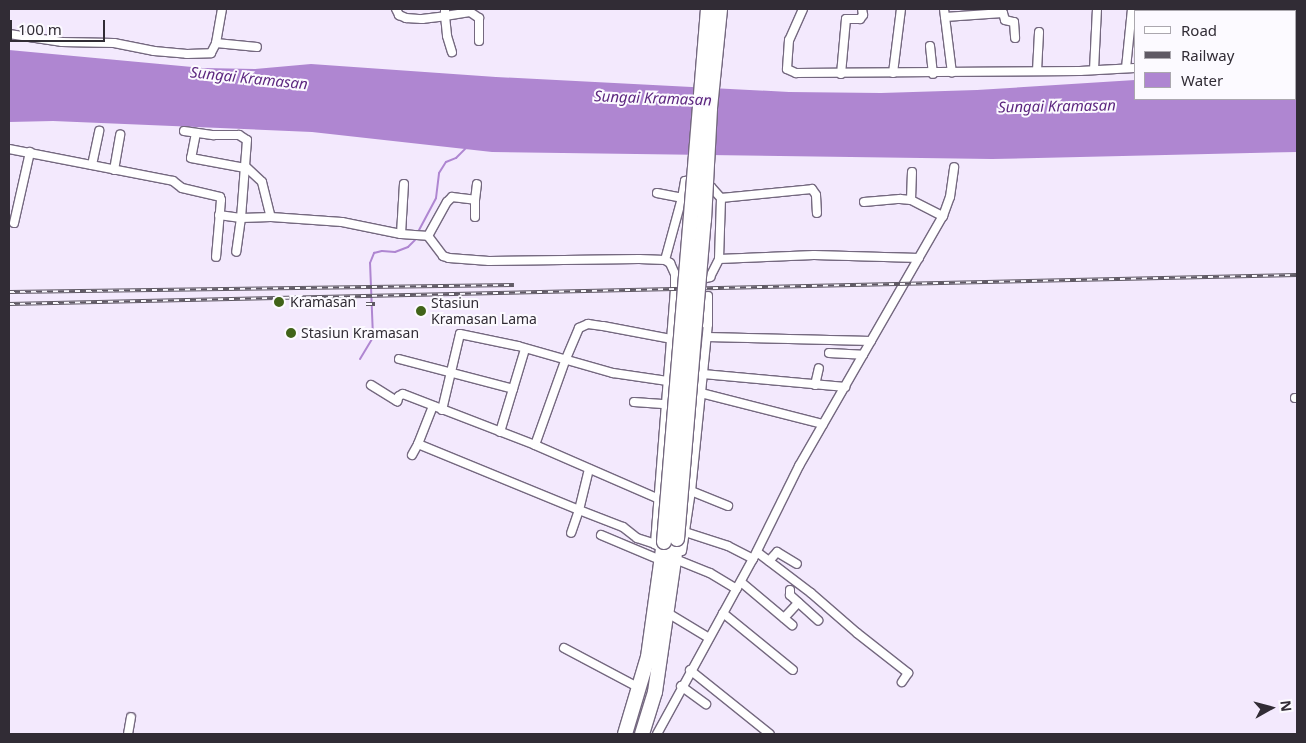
<!DOCTYPE html>
<html>
<head>
<meta charset="utf-8">
<style>
	body { margin:0 }
	#map { position:relative; width:1306px; height:743px; overflow:hidden; background:#f3e9fd; font-family:"Noto Sans",sans-serif }
	div>[style] { position:absolute }
	[style*='--x'] { left:calc(var(--x)*1px); top:calc(var(--y)*1px); width:calc(var(--w)*1px); rotate:calc(var(--a)*1deg) }
	.water>* { inset:0; background:#af86d1 }
	.stream>* { height:2px; margin:-1px; padding:0 1px; transform-origin:1px; border-radius:1px; background:#af86d1 }
	.river>* { height:11px; margin:-5.5px; padding:0 5.5px; transform-origin:5.5px; border-radius:5.5px; background:#af86d1 }
	.roads { filter:drop-shadow(1px 0 #74687f) drop-shadow(-1px 0 #74687f) drop-shadow(0 1px #74687f) drop-shadow(0 -1px #74687f) }
	.street>* { height:8px; margin:-4px; padding:0 4px; transform-origin:4px; border-radius:4px; background:#fff }
	.highway>* { height:14px; margin:-7px; padding:0 7px; transform-origin:7px; border-radius:7px; background:#fff }
	.rail>* { height:4px; margin-top:-2px; transform-origin:0; background:repeating-linear-gradient(90deg,#fcfaff 0 5.5px,#5f5964 0 11px); box-sizing:border-box; border-block:1px solid #5f5964 }
	.bridges { filter:drop-shadow(1px 0 #74687f) drop-shadow(-1px 0 #74687f) drop-shadow(0 1px #74687f) drop-shadow(0 -1px #74687f) }
	.highway-bridge>* { height:14px; margin:-7px; padding:0 7px; transform-origin:7px; border-radius:7px; background:#fff }
	.dots>* { width:14px; height:14px; translate:-50% -50%; box-sizing:border-box; border:2px solid #fcfaff; border-radius:50% }
	span { translate:-50% -50%; white-space:nowrap; text-align:center; line-height:1.15; -webkit-text-stroke:4px #fcfaff; paint-order:stroke }
	.poi-label { font-size:14px; color:#312c35 }
	.left { translate:0 -50%; text-align:left }
	.water-label { font-size:15px; color:#5c267f; font-style:italic }
	.frame { position:absolute; inset:0; border:10px solid #312c35; pointer-events:none }
	.legend { position:absolute; left:1134px; top:10px; width:162px; height:90px; box-sizing:border-box; background:#fcfaff; border:1px solid #aba8ae; margin:0; padding:6px 9px; list-style:none; font-size:15px; color:#312c35 }
	.legend li { display:flex; align-items:center; gap:10px; height:25px }
	.legend b { width:25px; border:1px solid #aba8ae }
	.north { position:absolute; left:1246px; top:683px; width:50px; height:50px; -webkit-text-stroke:4px #fcfaff; paint-order:stroke; rotate:83deg; font-size:14px; font-weight:700; line-height:20px; text-align:center; color:#312c35 }
	.north::after { content:''; display:block; margin:auto; width:18px; height:22px; background:#312c35; clip-path:polygon(50% 0,100% 100%,50% 72%,0 100%) }
	.scale { position:absolute; left:10px; top:20px; width:95px; height:22px; box-sizing:border-box; border:2px solid #312c35; border-top:0; padding-left:6px; font-size:15px; line-height:18px; white-space:nowrap; color:#312c35; -webkit-text-stroke:4px #fcfaff; paint-order:stroke }
</style>
</head>
<body>
<div id="map">
	<div class="water">
		<div style="clip-path:polygon(9px 50px,203px 68px,255px 69px,311px 64px,496px 77px,789px 92px,881px 93px,977px 90px,1135px 80px,1135px 99px,1295px 99px,1295px 70px,1297px 70px,1297px 152px,992px 159px,492px 152px,312px 132px,53px 121px,9px 122px)"></div>
	</div>
	<div class="stream">
		<div style="--x:418;--y:232;--w:38;--a:-62"></div>
		<div style="--x:436;--y:198;--w:25;--a:-83"></div>
		<div style="--x:439;--y:173;--w:13;--a:-58"></div>
		<div style="--x:446;--y:162;--w:11;--a:-22"></div>
		<div style="--x:456;--y:158;--w:14;--a:-45"></div>
		<div style="--x:360;--y:359;--w:26;--a:-59"></div>
		<div style="--x:373;--y:337;--w:74;--a:-92.3"></div>
		<div style="--x:370;--y:263;--w:11;--a:-68"></div>
		<div style="--x:374;--y:253;--w:8;--a:-14"></div>
		<div style="--x:382;--y:251;--w:13;--a:4"></div>
		<div style="--x:395;--y:252;--w:14;--a:-21"></div>
		<div style="--x:408;--y:247;--w:14;--a:-45"></div>
	</div>
	<div class="river">
		<div style="--x:1230;--y:9;--w:3;--a:45"></div>
	</div>
	<div class="roads">
		<div class="street">
			<div style="--x:396;--y:9;--w:7;--a:63"></div>
			<div style="--x:399;--y:15;--w:8;--a:23"></div>
			<div style="--x:406;--y:18;--w:16;--a:4"></div>
			<div style="--x:422;--y:19;--w:23;--a:-7"></div>
			<div style="--x:445;--y:16;--w:20;--a:84"></div>
			<div style="--x:447;--y:36;--w:17;--a:73"></div>
			<div style="--x:445;--y:9;--w:7;--a:90"></div>
			<div style="--x:445;--y:16;--w:25;--a:-9"></div>
			<div style="--x:470;--y:12;--w:11;--a:34"></div>
			<div style="--x:479;--y:18;--w:23;--a:90"></div>
			<div style="--x:803;--y:9;--w:34;--a:114"></div>
			<div style="--x:789;--y:40;--w:29;--a:94"></div>
			<div style="--x:787;--y:69;--w:10;--a:24"></div>
			<div style="--x:796;--y:73;--w:284;--a:-0.4"></div>
			<div style="--x:1080;--y:71;--w:55;--a:-3.1"></div>
			<div style="--x:944;--y:9;--w:64;--a:82.9"></div>
			<div style="--x:1174;--y:9;--w:2;--a:90"></div>
			<div style="--x:1198;--y:11;--w:2;--a:-90"></div>
			<div style="--x:945;--y:17;--w:58;--a:-3.9"></div>
			<div style="--x:1003;--y:13;--w:7;--a:74"></div>
			<div style="--x:1005;--y:20;--w:9;--a:13"></div>
			<div style="--x:1014;--y:22;--w:16;--a:86"></div>
			<div style="--x:9;--y:34;--w:54;--a:8.6"></div>
			<div style="--x:62;--y:42;--w:52;--a:1.1"></div>
			<div style="--x:114;--y:43;--w:41;--a:11.3"></div>
			<div style="--x:154;--y:51;--w:33;--a:5"></div>
			<div style="--x:187;--y:54;--w:24;--a:-2"></div>
			<div style="--x:211;--y:53;--w:11;--a:-63"></div>
			<div style="--x:216;--y:43;--w:41;--a:5.6"></div>
			<div style="--x:216;--y:43;--w:35;--a:-80"></div>
			<div style="--x:930;--y:46;--w:28;--a:84"></div>
			<div style="--x:1295;--y:67;--w:2;--a:0"></div>
			<div style="--x:1126;--y:68;--w:59;--a:-84.2"></div>
			<div style="--x:1094;--y:70;--w:61;--a:-87.2"></div>
			<div style="--x:1037;--y:71;--w:39;--a:-87"></div>
			<div style="--x:893;--y:73;--w:64;--a:-82.9"></div>
			<div style="--x:841;--y:74;--w:55;--a:-84.8"></div>
			<div style="--x:846;--y:19;--w:14;--a:0"></div>
			<div style="--x:860;--y:19;--w:5;--a:-53"></div>
			<div style="--x:863;--y:15;--w:6;--a:-99"></div>
			<div style="--x:184;--y:131;--w:30;--a:8"></div>
			<div style="--x:214;--y:135;--w:25;--a:0"></div>
			<div style="--x:239;--y:135;--w:9;--a:32"></div>
			<div style="--x:247;--y:140;--w:78;--a:94.4"></div>
			<div style="--x:241;--y:218;--w:34;--a:98"></div>
			<div style="--x:196;--y:133;--w:25;--a:101"></div>
			<div style="--x:191;--y:158;--w:55;--a:10.5"></div>
			<div style="--x:9;--y:149;--w:167;--a:11"></div>
			<div style="--x:173;--y:181;--w:11;--a:38"></div>
			<div style="--x:182;--y:188;--w:39;--a:13"></div>
			<div style="--x:220;--y:197;--w:3;--a:72"></div>
			<div style="--x:221;--y:200;--w:57;--a:95"></div>
			<div style="--x:92;--y:165;--w:35;--a:-78"></div>
			<div style="--x:245;--y:166;--w:23;--a:43"></div>
			<div style="--x:262;--y:182;--w:36;--a:76"></div>
			<div style="--x:271;--y:217;--w:71;--a:4"></div>
			<div style="--x:342;--y:222;--w:60;--a:11.5"></div>
			<div style="--x:401;--y:234;--w:27;--a:4"></div>
			<div style="--x:428;--y:236;--w:25;--a:53"></div>
			<div style="--x:443;--y:256;--w:6;--a:18"></div>
			<div style="--x:449;--y:258;--w:40;--a:4.3"></div>
			<div style="--x:489;--y:261;--w:150;--a:-0.8"></div>
			<div style="--x:639;--y:259;--w:26;--a:2"></div>
			<div style="--x:665;--y:260;--w:6;--a:31"></div>
			<div style="--x:670;--y:263;--w:12;--a:66"></div>
			<div style="--x:675;--y:274;--w:15;--a:90"></div>
			<div style="--x:675;--y:289;--w:256;--a:94.5"></div>
			<div style="--x:655;--y:544;--w:11;--a:34"></div>
			<div style="--x:114;--y:170;--w:36;--a:-80"></div>
			<div style="--x:657;--y:193;--w:25;--a:11"></div>
			<div style="--x:475;--y:200;--w:16;--a:-83"></div>
			<div style="--x:911;--y:200;--w:28;--a:-88"></div>
			<div style="--x:864;--y:202;--w:36;--a:-5"></div>
			<div style="--x:900;--y:199;--w:11;--a:5"></div>
			<div style="--x:911;--y:200;--w:36;--a:27"></div>
			<div style="--x:219;--y:215;--w:22;--a:8"></div>
			<div style="--x:241;--y:218;--w:30;--a:-2"></div>
			<div style="--x:14;--y:223;--w:73;--a:-77.3"></div>
			<div style="--x:401;--y:234;--w:50;--a:-86.6"></div>
			<div style="--x:428;--y:236;--w:39;--a:-61"></div>
			<div style="--x:447;--y:202;--w:7;--a:-45"></div>
			<div style="--x:452;--y:197;--w:23;--a:7"></div>
			<div style="--x:475;--y:200;--w:17;--a:90"></div>
			<div style="--x:719;--y:259;--w:95;--a:-2.4"></div>
			<div style="--x:814;--y:255;--w:105;--a:1.6"></div>
			<div style="--x:665;--y:260;--w:64;--a:-74.7"></div>
			<div style="--x:682;--y:198;--w:17;--a:-80"></div>
			<div style="--x:685;--y:181;--w:6;--a:-9"></div>
			<div style="--x:691;--y:180;--w:12;--a:14"></div>
			<div style="--x:703;--y:183;--w:9;--a:27"></div>
			<div style="--x:711;--y:187;--w:15;--a:48"></div>
			<div style="--x:696;--y:281;--w:15;--a:-16"></div>
			<div style="--x:710;--y:277;--w:20;--a:-63"></div>
			<div style="--x:719;--y:259;--w:61;--a:-88.1"></div>
			<div style="--x:721;--y:198;--w:91;--a:-5.6"></div>
			<div style="--x:812;--y:189;--w:7;--a:56"></div>
			<div style="--x:816;--y:195;--w:18;--a:87"></div>
			<div style="--x:708;--y:296;--w:28;--a:90"></div>
			<div style="--x:707;--y:337;--w:164;--a:1.4"></div>
			<div style="--x:829;--y:353;--w:34;--a:3"></div>
			<div style="--x:399;--y:359;--w:118;--a:14.7"></div>
			<div style="--x:703;--y:374;--w:143;--a:5.2"></div>
			<div style="--x:371;--y:385;--w:31;--a:32"></div>
			<div style="--x:397;--y:401;--w:5;--a:-68"></div>
			<div style="--x:399;--y:396;--w:4;--a:-27"></div>
			<div style="--x:403;--y:394;--w:142;--a:21.1"></div>
			<div style="--x:535;--y:445;--w:135;--a:23.5"></div>
			<div style="--x:815;--y:385;--w:17;--a:-77"></div>
			<div style="--x:701;--y:393;--w:126;--a:14.3"></div>
			<div style="--x:1295;--y:398;--w:2;--a:0"></div>
			<div style="--x:634;--y:402;--w:32;--a:4"></div>
			<div style="--x:442;--y:410;--w:78;--a:-76.7"></div>
			<div style="--x:460;--y:334;--w:59;--a:11.7"></div>
			<div style="--x:518;--y:346;--w:99;--a:15.9"></div>
			<div style="--x:613;--y:373;--w:55;--a:8.4"></div>
			<div style="--x:500;--y:432;--w:87;--a:-73.2"></div>
			<div style="--x:418;--y:444;--w:41;--a:-68.5"></div>
			<div style="--x:535;--y:445;--w:89;--a:-70.3"></div>
			<div style="--x:565;--y:361;--w:36;--a:-67"></div>
			<div style="--x:579;--y:328;--w:10;--a:-24"></div>
			<div style="--x:588;--y:324;--w:15;--a:8"></div>
			<div style="--x:603;--y:326;--w:69;--a:10.8"></div>
			<div style="--x:412;--y:455;--w:13;--a:-61"></div>
			<div style="--x:418;--y:444;--w:174;--a:22.3"></div>
			<div style="--x:579;--y:510;--w:24;--a:109"></div>
			<div style="--x:589;--y:469;--w:42;--a:103.7"></div>
			<div style="--x:579;--y:510;--w:47;--a:21.1"></div>
			<div style="--x:623;--y:527;--w:18;--a:38"></div>
			<div style="--x:637;--y:538;--w:19;--a:18"></div>
			<div style="--x:691;--y:491;--w:40;--a:22"></div>
			<div style="--x:685;--y:532;--w:45;--a:18"></div>
			<div style="--x:728;--y:546;--w:28;--a:27"></div>
			<div style="--x:601;--y:535;--w:67;--a:22.8"></div>
			<div style="--x:682;--y:551;--w:61;--a:-81.5"></div>
			<div style="--x:691;--y:491;--w:168;--a:-84.2"></div>
			<div style="--x:708;--y:324;--w:14;--a:-168"></div>
			<div style="--x:757;--y:552;--w:68;--a:37.2"></div>
			<div style="--x:811;--y:593;--w:61;--a:41"></div>
			<div style="--x:857;--y:633;--w:65;--a:38.1"></div>
			<div style="--x:908;--y:673;--w:11;--a:124"></div>
			<div style="--x:680;--y:561;--w:32;--a:22"></div>
			<div style="--x:710;--y:573;--w:31;--a:31"></div>
			<div style="--x:769;--y:561;--w:12;--a:-48"></div>
			<div style="--x:777;--y:552;--w:23;--a:31"></div>
			<div style="--x:741;--y:582;--w:67;--a:40.1"></div>
			<div style="--x:790;--y:590;--w:5;--a:90"></div>
			<div style="--x:790;--y:595;--w:38;--a:42"></div>
			<div style="--x:723;--y:613;--w:90;--a:39.2"></div>
			<div style="--x:671;--y:615;--w:44;--a:31.2"></div>
			<div style="--x:784;--y:618;--w:21;--a:-47"></div>
			<div style="--x:564;--y:648;--w:79;--a:27.9"></div>
			<div style="--x:690;--y:670;--w:102;--a:38.7"></div>
			<div style="--x:681;--y:686;--w:31;--a:36"></div>
			<div style="--x:128;--y:734;--w:17;--a:-80"></div>
			<div style="--x:657;--y:734;--w:200;--a:-61.3"></div>
			<div style="--x:753;--y:559;--w:104;--a:-63.7"></div>
			<div style="--x:799;--y:466;--w:289;--a:-60.1"></div>
			<div style="--x:943;--y:216;--w:20;--a:-70"></div>
			<div style="--x:950;--y:197;--w:30;--a:-82"></div>
		</div>
		<div class="highway">
			<div style="--x:625;--y:734;--w:80;--a:-73.4"></div>
			<div style="--x:648;--y:657;--w:116;--a:-82.1"></div>
			<div style="--x:642;--y:734;--w:44;--a:-72.8"></div>
			<div style="--x:655;--y:692;--w:155;--a:-81.8"></div>
		</div>
	</div>
	<div class="rail">
		<div style="--x:9;--y:292;--w:505;--a:-0.79"></div>
		<div style="--x:9;--y:304;--w:1288;--a:-1.29"></div>
		<div style="--x:366;--y:304;--w:9;--a:0"></div>
	</div>
	<div class="bridges">
		<div class="highway-bridge">
			<div style="--x:677;--y:539;--w:320;--a:-85.2"></div>
			<div style="--x:704;--y:220;--w:112;--a:-86.9"></div>
			<div style="--x:710;--y:108;--w:100;--a:-84.2"></div>
			<div style="--x:664;--y:542;--w:535;--a:-85.28"></div>
		</div>
	</div>
	<div class="dots">
		<div style="left:279px;top:302px;background:#416319"></div>
		<div style="left:421px;top:311px;background:#416319"></div>
		<div style="left:291px;top:333px;background:#416319"></div>
	</div>
	<div class="poi-label">
		<span class="left" style="left:290px;top:302px">Kramasan</span>
		<span class="left" style="left:431px;top:311px">Stasiun<br>Kramasan Lama</span>
		<span class="left" style="left:301px;top:333px">Stasiun Kramasan</span>
	</div>
	<div class="water-label">
		<span style="left:249px;top:78px;rotate:6deg">Sungai Kramasan</span>
		<span style="left:653px;top:98px;rotate:2deg">Sungai Kramasan</span>
		<span style="left:1057px;top:106px;rotate:-1deg">Sungai Kramasan</span>
	</div>
	<div class="frame"></div>
	<ul class="legend">
	<li><b style="height:6px;background:#fff"></b>Road</li>
	<li><b style="height:6px;background:#5f5964"></b>Railway</li>
	<li><b style="height:14px;background:#af86d1"></b>Water</li>
	</ul>
	<div class="north">N</div>
	<div class="scale">100 m</div>
</div>
</body>
</html>
